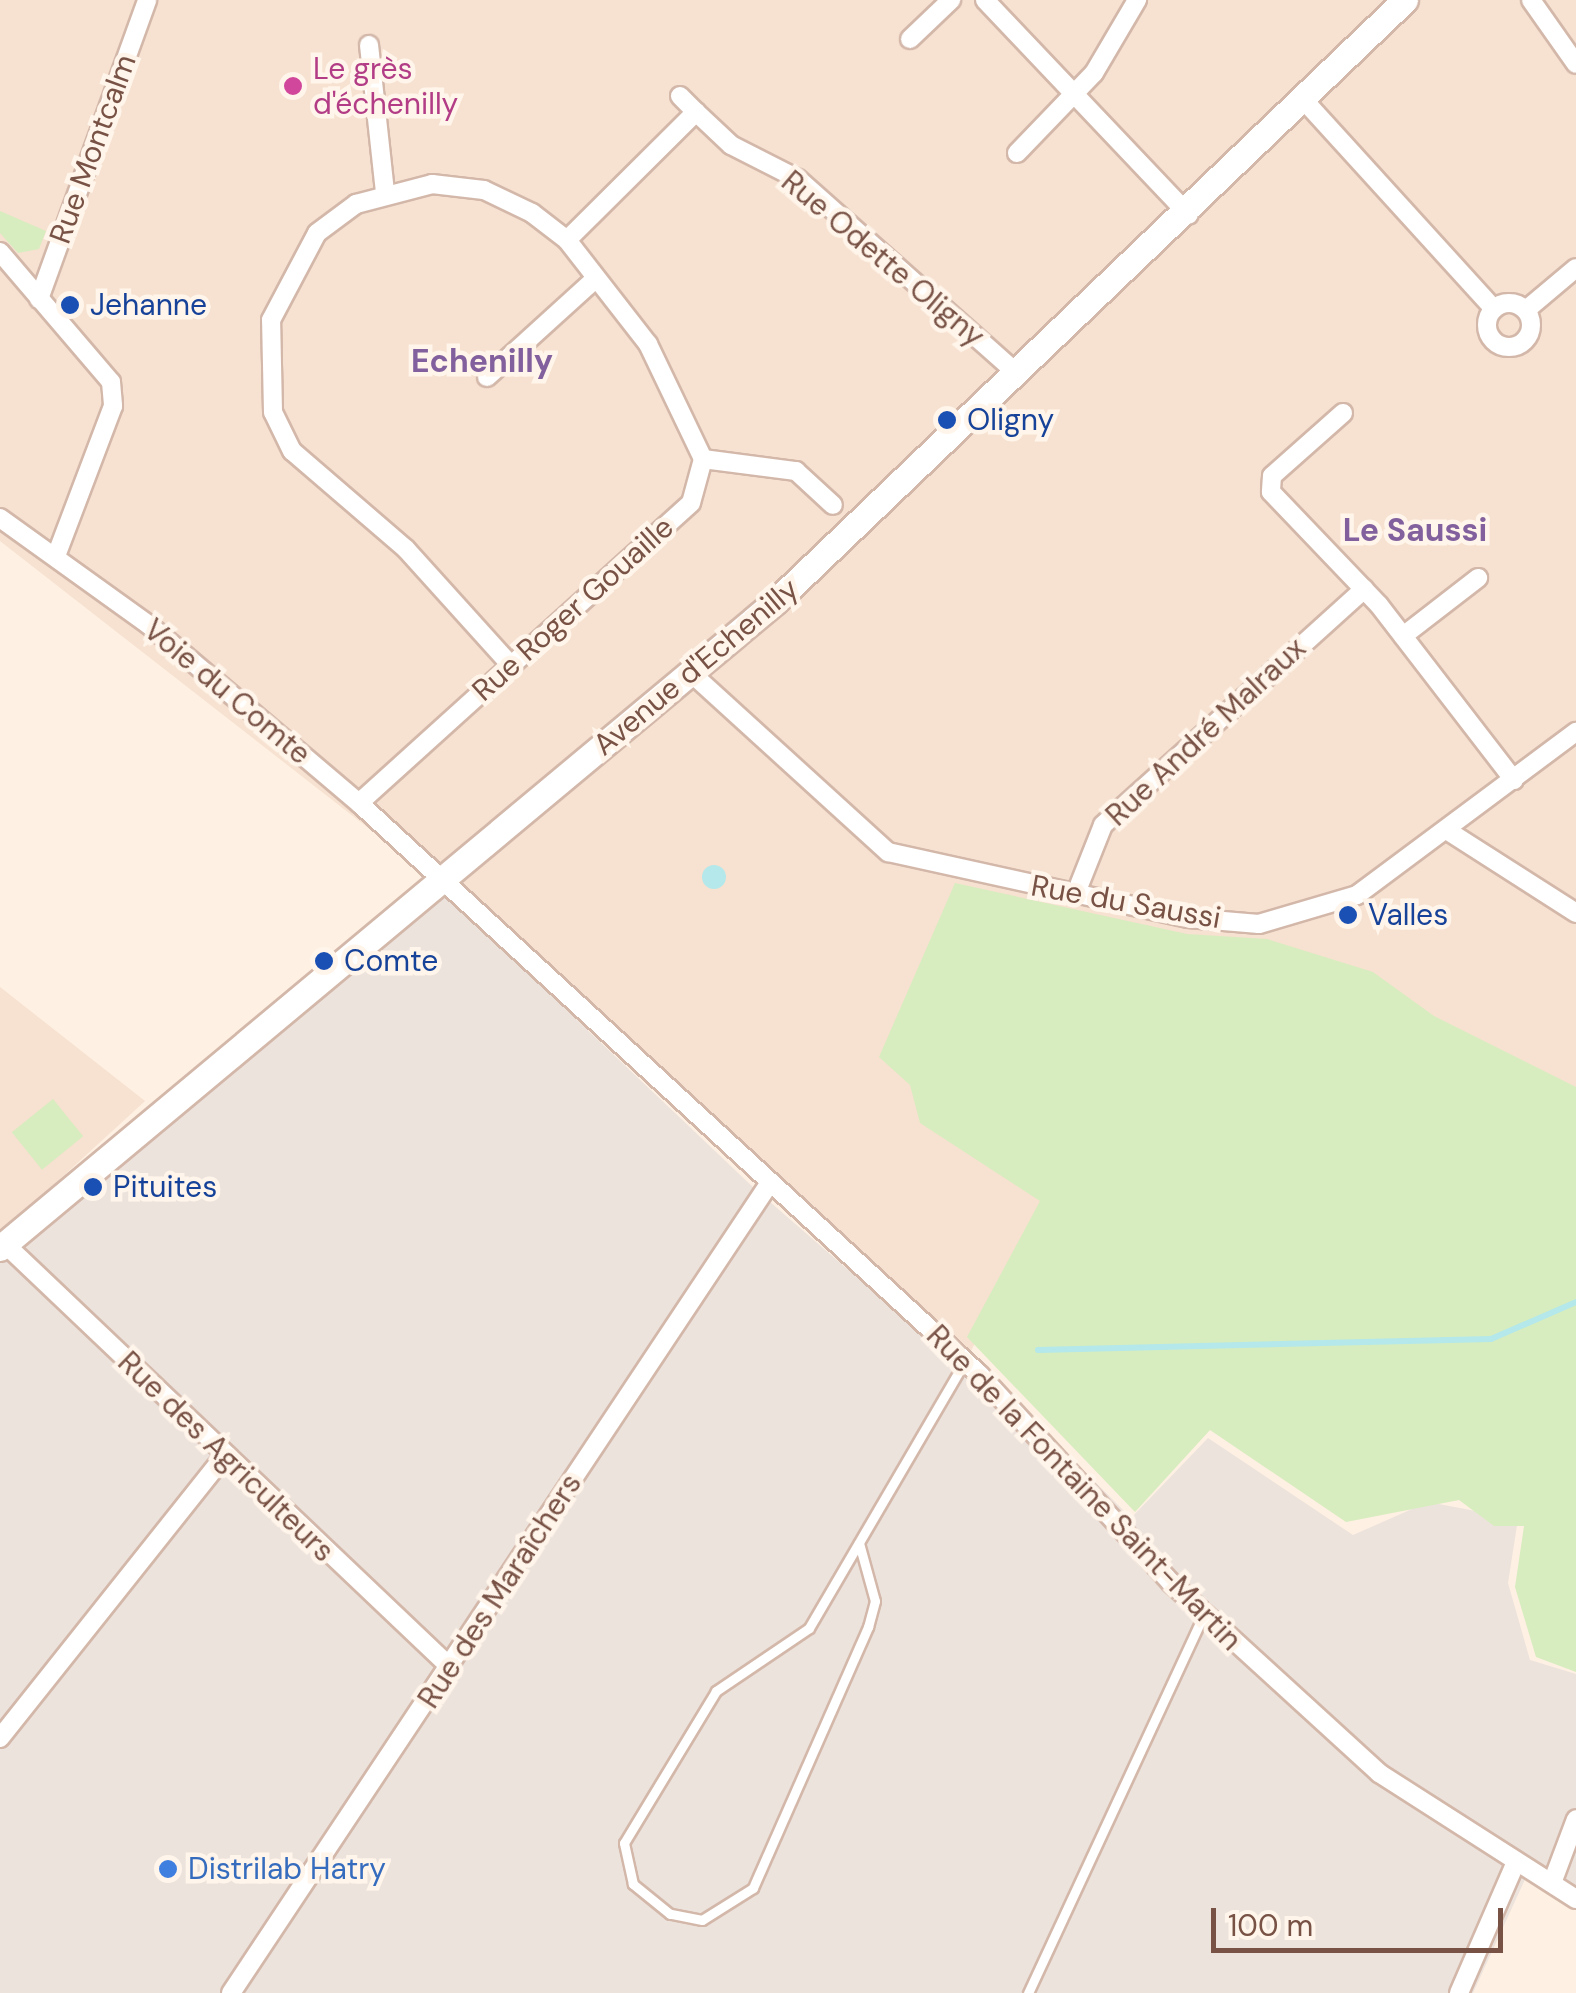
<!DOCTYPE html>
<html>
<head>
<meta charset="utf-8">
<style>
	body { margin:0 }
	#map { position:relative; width:1576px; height:1993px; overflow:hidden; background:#fef0e2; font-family:"DM Sans",sans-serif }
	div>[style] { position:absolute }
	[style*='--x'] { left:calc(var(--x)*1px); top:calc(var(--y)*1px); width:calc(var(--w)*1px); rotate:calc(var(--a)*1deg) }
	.residential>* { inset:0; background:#f7e1d0 }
	.industrial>* { inset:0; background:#ede3dd }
	.green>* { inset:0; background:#d7edbf; transform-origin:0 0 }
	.water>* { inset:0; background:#b4e8ea }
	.round { border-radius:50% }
	.stream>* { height:6px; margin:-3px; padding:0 3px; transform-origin:3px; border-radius:3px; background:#b4e8ea }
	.roads { filter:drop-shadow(2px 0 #d3b8aa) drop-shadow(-2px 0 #d3b8aa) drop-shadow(0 2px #d3b8aa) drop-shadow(0 -2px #d3b8aa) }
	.lane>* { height:9px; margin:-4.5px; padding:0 4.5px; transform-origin:4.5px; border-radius:4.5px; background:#fff }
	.street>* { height:18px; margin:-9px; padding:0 9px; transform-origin:9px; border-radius:9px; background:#fff }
	.street>.ring { margin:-9px; padding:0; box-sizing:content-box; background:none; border:18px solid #fff; border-radius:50% }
	.secondary>* { height:25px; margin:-12.5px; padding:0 12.5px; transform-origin:12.5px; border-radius:12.5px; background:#fff }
	.dots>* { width:28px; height:28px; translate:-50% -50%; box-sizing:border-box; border:5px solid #fff5ea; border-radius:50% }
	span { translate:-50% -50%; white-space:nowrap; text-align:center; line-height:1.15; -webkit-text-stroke:9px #fff5ea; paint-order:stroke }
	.hotel-label { font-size:30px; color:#b23c85 }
	.left { translate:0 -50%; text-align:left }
	.street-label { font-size:30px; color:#795246 }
	.transit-label { font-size:30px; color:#164399 }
	.shop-label { font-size:30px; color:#366cbe }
	.neighbourhood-label { font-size:32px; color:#82609d; font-weight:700 }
	.scale { position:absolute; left:1211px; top:1908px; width:292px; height:45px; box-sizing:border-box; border:5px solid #795246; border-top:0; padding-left:12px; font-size:30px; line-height:35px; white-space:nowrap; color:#795246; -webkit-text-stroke:8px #fff5ea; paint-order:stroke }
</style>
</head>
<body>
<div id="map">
	<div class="residential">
		<div style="clip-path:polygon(0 0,1576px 0,1576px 1098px,1048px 1196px,969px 1355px,899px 1314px,417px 866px,0 541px)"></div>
		<div style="clip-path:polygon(0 987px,145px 1101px,0 1234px)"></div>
	</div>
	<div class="industrial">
		<div style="clip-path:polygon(437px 887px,755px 1189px,899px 1314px,969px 1355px,1131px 1518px,1208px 1438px,1353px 1535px,1428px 1502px,1518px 1519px,1508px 1583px,1530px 1660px,1576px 1674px,1576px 1905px,1528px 1873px,1473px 1993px,0 1993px,0 1248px)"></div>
	</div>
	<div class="green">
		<div style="clip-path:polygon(0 211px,46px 231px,39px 249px,18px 253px,0 233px)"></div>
		<div style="clip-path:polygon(955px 883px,1187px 934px,1267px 939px,1373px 972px,1434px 1016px,1576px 1087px,1576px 1672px,1536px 1657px,1515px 1587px,1524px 1526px,1494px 1526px,1459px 1500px,1346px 1522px,1210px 1430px,1135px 1512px,967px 1337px,1040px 1201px,920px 1123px,910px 1085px,879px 1057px)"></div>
		<div style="left:53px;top:1099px;width:48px;height:53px;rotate:51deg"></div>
	</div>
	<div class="water">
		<div class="round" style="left:702px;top:865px;width:24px;height:24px"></div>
	</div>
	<div class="stream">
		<div style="--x:1038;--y:1350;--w:453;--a:-1.4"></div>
		<div style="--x:1491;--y:1339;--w:93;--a:-23.5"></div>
	</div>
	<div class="roads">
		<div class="lane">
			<div style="--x:859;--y:1543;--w:60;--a:74.6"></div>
			<div style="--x:875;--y:1601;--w:27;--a:105"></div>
			<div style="--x:868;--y:1627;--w:285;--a:113.8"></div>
			<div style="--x:753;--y:1888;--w:60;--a:147.9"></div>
			<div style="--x:702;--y:1920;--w:33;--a:-169"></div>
			<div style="--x:670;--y:1914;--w:48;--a:-141"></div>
			<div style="--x:633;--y:1884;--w:42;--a:-102.4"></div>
			<div style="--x:624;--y:1843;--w:178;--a:-58.8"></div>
			<div style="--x:716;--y:1691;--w:112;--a:-34.1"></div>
			<div style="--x:809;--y:1628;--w:309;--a:-59.7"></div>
			<div style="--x:1028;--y:1993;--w:418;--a:-65.1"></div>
		</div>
		<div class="street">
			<div style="--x:985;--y:0;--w:296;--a:46.5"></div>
			<div style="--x:1531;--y:0;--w:78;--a:54.9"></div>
			<div style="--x:910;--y:39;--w:57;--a:-43.6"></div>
			<div style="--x:369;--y:45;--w:149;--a:83.8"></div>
			<div style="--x:680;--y:96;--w:23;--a:45"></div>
			<div style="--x:1302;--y:98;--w:285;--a:47.7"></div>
			<div style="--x:1017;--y:153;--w:111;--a:-46.1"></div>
			<div style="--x:1094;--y:73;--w:85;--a:-59.5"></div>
			<div style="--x:567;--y:240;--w:182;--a:-44.8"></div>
			<div style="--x:696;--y:112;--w:48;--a:43.3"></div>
			<div style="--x:731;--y:145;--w:75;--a:26.9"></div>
			<div style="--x:798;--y:179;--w:295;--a:41.6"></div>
			<div style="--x:0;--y:252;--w:171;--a:49.5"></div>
			<div style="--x:111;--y:382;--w:24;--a:85"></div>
			<div style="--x:113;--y:406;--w:160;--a:110.8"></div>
			<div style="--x:39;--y:299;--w:318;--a:-70.1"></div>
			<div class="ring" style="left:1487px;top:303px;width:26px;height:26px"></div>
			<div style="--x:1526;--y:310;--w:65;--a:-40"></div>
			<div style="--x:487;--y:377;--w:147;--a:-42.2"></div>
			<div style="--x:1343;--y:413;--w:95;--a:138.4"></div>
			<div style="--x:1272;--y:476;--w:16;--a:94"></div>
			<div style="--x:1271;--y:492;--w:156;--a:46.3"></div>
			<div style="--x:1379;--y:605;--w:221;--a:52.4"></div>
			<div style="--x:0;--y:518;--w:183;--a:35.7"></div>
			<div style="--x:149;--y:625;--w:275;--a:40.3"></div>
			<div style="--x:359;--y:803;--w:844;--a:42.65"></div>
			<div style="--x:980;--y:1375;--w:282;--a:47.4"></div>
			<div style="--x:1171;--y:1583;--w:282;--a:42.4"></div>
			<div style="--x:1379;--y:1773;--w:234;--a:32.6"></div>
			<div style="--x:1403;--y:636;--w:95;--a:-37.7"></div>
			<div style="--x:508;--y:662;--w:152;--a:-132.1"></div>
			<div style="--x:406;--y:549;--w:150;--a:-139.3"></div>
			<div style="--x:292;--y:451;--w:43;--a:-116"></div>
			<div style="--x:273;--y:412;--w:92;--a:-91.2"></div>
			<div style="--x:271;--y:320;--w:98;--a:-62.1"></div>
			<div style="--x:317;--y:233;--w:49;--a:-36.6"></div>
			<div style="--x:356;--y:204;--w:79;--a:-14.7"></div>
			<div style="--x:432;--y:184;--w:52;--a:6.6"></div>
			<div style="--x:484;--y:190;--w:53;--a:25.6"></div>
			<div style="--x:532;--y:213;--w:44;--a:37.6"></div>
			<div style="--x:567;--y:240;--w:132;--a:52.1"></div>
			<div style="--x:648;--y:344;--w:127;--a:64.4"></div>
			<div style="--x:690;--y:672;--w:268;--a:42.3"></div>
			<div style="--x:888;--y:852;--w:307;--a:12.4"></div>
			<div style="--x:1188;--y:918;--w:71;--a:4.8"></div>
			<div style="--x:1259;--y:924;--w:102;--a:-16.5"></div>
			<div style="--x:1357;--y:895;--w:273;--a:-36.7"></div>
			<div style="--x:359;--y:803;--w:447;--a:-42.1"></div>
			<div style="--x:691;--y:503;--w:46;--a:-74.7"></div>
			<div style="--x:703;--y:459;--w:94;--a:7.4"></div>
			<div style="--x:796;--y:471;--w:50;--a:42.6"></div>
			<div style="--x:1448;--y:831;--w:152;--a:32.6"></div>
			<div style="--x:1076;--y:893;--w:73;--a:-68.3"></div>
			<div style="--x:1103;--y:825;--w:352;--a:-42.1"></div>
			<div style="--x:5;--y:1244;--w:614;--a:43.55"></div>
			<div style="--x:0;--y:1738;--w:360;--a:-51.5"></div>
			<div style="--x:1552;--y:1883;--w:68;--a:-69.4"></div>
			<div style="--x:231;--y:1993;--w:968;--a:-56.38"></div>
			<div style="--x:1459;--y:1993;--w:143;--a:-66.5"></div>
		</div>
		<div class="secondary">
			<div style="--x:0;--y:1248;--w:1010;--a:-39.82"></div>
			<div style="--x:776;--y:601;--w:870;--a:-43.7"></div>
		</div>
	</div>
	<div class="dots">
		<div style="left:293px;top:86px;background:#d1479c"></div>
		<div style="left:70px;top:305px;background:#1a4fb4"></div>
		<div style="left:947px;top:420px;background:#1a4fb4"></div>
		<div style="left:1348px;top:915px;background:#1a4fb4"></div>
		<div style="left:324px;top:961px;background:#1a4fb4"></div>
		<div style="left:93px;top:1187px;background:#1a4fb4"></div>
		<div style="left:168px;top:1869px;background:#3f7fe0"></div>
	</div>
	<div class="hotel-label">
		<span class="left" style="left:313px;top:86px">Le grès<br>d'échenilly</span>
	</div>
	<div class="street-label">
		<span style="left:93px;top:149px;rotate:-70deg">Rue Montcalm</span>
		<span style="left:883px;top:259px;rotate:40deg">Rue Odette Oligny</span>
		<span style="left:573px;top:609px;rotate:-42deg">Rue Roger Gouaille</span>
		<span style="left:696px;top:667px;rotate:-40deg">Avenue d'Echenilly</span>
		<span style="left:227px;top:692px;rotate:40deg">Voie du Comte</span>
		<span style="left:1206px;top:732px;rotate:-43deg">Rue André Malraux</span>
		<span style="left:1126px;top:902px;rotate:10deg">Rue du Saussi</span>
		<span style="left:226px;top:1457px;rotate:44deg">Rue des Agriculteurs</span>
		<span style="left:1084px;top:1488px;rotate:46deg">Rue de la Fontaine Saint-Martin</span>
		<span style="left:500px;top:1591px;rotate:-57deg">Rue des Maraîchers</span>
	</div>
	<div class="transit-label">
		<span class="left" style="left:90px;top:305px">Jehanne</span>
		<span class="left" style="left:967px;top:420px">Oligny</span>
		<span class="left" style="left:1368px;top:915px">Valles</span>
		<span class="left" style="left:344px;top:961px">Comte</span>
		<span class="left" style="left:113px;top:1187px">Pituites</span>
	</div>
	<div class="shop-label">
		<span class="left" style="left:188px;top:1869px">Distrilab Hatry</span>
	</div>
	<div class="neighbourhood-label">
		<span style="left:482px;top:361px">Echenilly</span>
		<span style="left:1415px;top:530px">Le Saussi</span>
	</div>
	<div class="scale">100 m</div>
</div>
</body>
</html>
